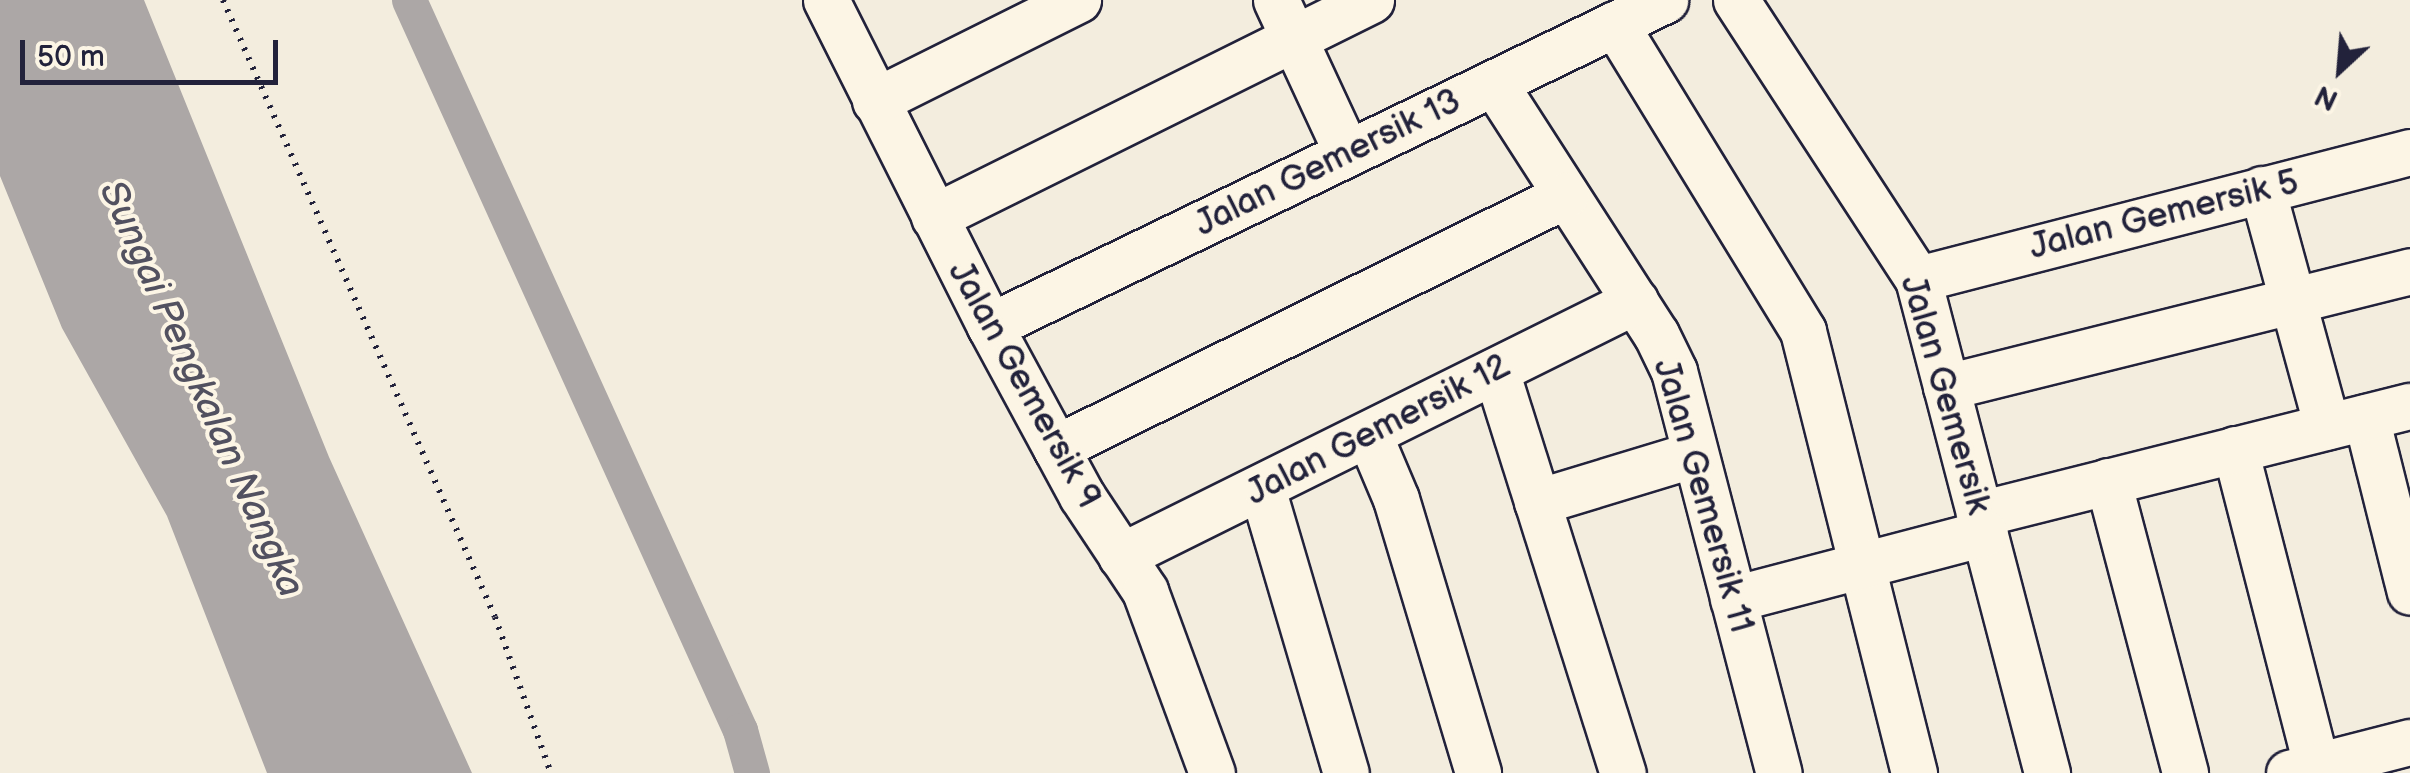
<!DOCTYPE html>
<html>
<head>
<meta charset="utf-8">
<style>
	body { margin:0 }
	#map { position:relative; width:2410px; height:773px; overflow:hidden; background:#f3edde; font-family:"Balsamiq Sans",sans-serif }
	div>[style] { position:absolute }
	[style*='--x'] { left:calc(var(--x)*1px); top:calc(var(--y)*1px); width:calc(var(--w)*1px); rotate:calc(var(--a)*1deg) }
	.water>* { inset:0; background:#aca7a6 }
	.canal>* { height:35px; margin:-17.5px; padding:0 17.5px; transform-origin:17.5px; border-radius:17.5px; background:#aca7a6 }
	.path>* { height:6px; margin-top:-3px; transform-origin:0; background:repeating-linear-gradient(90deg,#22223b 0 2.5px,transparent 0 10.5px) }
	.roads { filter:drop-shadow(2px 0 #22223b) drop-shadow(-2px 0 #22223b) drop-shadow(0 2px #22223b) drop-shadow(0 -2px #22223b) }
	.minor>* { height:45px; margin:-22.5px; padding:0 22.5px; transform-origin:22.5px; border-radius:22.5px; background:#fcf5e5 }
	span { translate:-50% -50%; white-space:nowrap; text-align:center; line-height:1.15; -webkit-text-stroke:8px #fcf5e5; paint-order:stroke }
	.street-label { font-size:35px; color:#22223b }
	.water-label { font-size:38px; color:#525160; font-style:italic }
	.north { position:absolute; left:2290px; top:20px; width:100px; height:100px; -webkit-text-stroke:8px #fcf5e5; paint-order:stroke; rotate:206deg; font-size:28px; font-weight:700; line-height:40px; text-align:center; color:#22223b }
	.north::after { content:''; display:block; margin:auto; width:35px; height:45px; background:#22223b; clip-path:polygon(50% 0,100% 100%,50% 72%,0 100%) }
	.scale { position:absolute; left:20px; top:40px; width:258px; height:45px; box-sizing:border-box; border:5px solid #22223b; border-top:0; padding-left:12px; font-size:30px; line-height:35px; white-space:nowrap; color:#22223b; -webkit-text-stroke:8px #fcf5e5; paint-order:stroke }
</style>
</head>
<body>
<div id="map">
	<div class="water">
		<div style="clip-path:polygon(0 0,144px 0,329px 457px,472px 773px,267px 773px,167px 516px,62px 328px,0 176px)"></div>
	</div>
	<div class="canal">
		<div style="--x:409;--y:0;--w:802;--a:65.61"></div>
		<div style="--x:740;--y:730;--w:45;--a:74.4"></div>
	</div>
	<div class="path">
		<div style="--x:223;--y:0;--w:674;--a:66.21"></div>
		<div style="--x:495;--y:617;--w:166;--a:70.3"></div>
	</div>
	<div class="roads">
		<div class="minor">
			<div style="--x:826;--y:0;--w:365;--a:63.3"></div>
			<div style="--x:990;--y:326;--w:193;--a:61.6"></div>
			<div style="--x:1082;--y:496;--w:114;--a:56.4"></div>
			<div style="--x:1145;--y:591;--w:194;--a:69.8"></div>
			<div style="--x:1276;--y:0;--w:169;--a:65.1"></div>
			<div style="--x:1736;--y:0;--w:333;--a:56.9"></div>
			<div style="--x:1918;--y:279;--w:511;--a:75.36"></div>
			<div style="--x:1615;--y:24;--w:360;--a:58.5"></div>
			<div style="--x:1803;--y:331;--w:456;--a:75.9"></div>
			<div style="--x:1494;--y:83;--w:299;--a:57.2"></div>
			<div style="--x:1656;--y:334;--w:41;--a:64.1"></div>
			<div style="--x:1674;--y:371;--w:415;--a:75.4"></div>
			<div style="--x:875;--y:101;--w:227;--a:-26.5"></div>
			<div style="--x:2262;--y:189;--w:246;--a:74.7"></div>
			<div style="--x:934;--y:217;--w:488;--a:-26.4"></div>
			<div style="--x:1918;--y:279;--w:508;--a:-14.47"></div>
			<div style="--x:990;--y:326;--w:750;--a:-25.78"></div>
			<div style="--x:1496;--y:371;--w:422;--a:72.5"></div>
			<div style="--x:1946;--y:387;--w:478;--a:-14"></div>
			<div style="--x:2366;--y:417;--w:180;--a:75.9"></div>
			<div style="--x:1369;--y:435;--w:69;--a:67.1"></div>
			<div style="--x:1396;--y:499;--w:286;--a:73.3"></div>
			<div style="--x:1056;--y:448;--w:569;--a:-26.39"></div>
			<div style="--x:2235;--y:449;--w:334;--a:75.6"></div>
			<div style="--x:2108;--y:481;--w:302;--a:75.2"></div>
			<div style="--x:1262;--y:488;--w:297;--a:73.6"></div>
			<div style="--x:1537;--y:502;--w:165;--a:-16.9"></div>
			<div style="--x:1979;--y:514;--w:444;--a:-14.1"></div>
			<div style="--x:1121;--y:556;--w:574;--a:-26.39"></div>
			<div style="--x:1733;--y:599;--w:260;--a:-14.7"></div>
			<div style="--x:2289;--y:773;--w:125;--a:-14.4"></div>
		</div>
	</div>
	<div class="street-label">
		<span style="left:1328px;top:163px;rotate:-26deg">Jalan Gemersik 13</span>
		<span style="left:2164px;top:215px;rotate:-14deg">Jalan Gemersik 5</span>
		<span style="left:1024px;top:385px;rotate:61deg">Jalan Gemersik 9</span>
		<span style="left:1945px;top:395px;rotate:74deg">Jalan Gemersik</span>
		<span style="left:1378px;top:430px;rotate:-27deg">Jalan Gemersik 12</span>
		<span style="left:1703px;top:496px;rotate:74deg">Jalan Gemersik 11</span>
	</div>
	<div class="water-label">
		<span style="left:201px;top:389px;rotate:66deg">Sungai Pengkalan Nangka</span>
	</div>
	<div class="north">N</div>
	<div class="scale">50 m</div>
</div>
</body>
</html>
